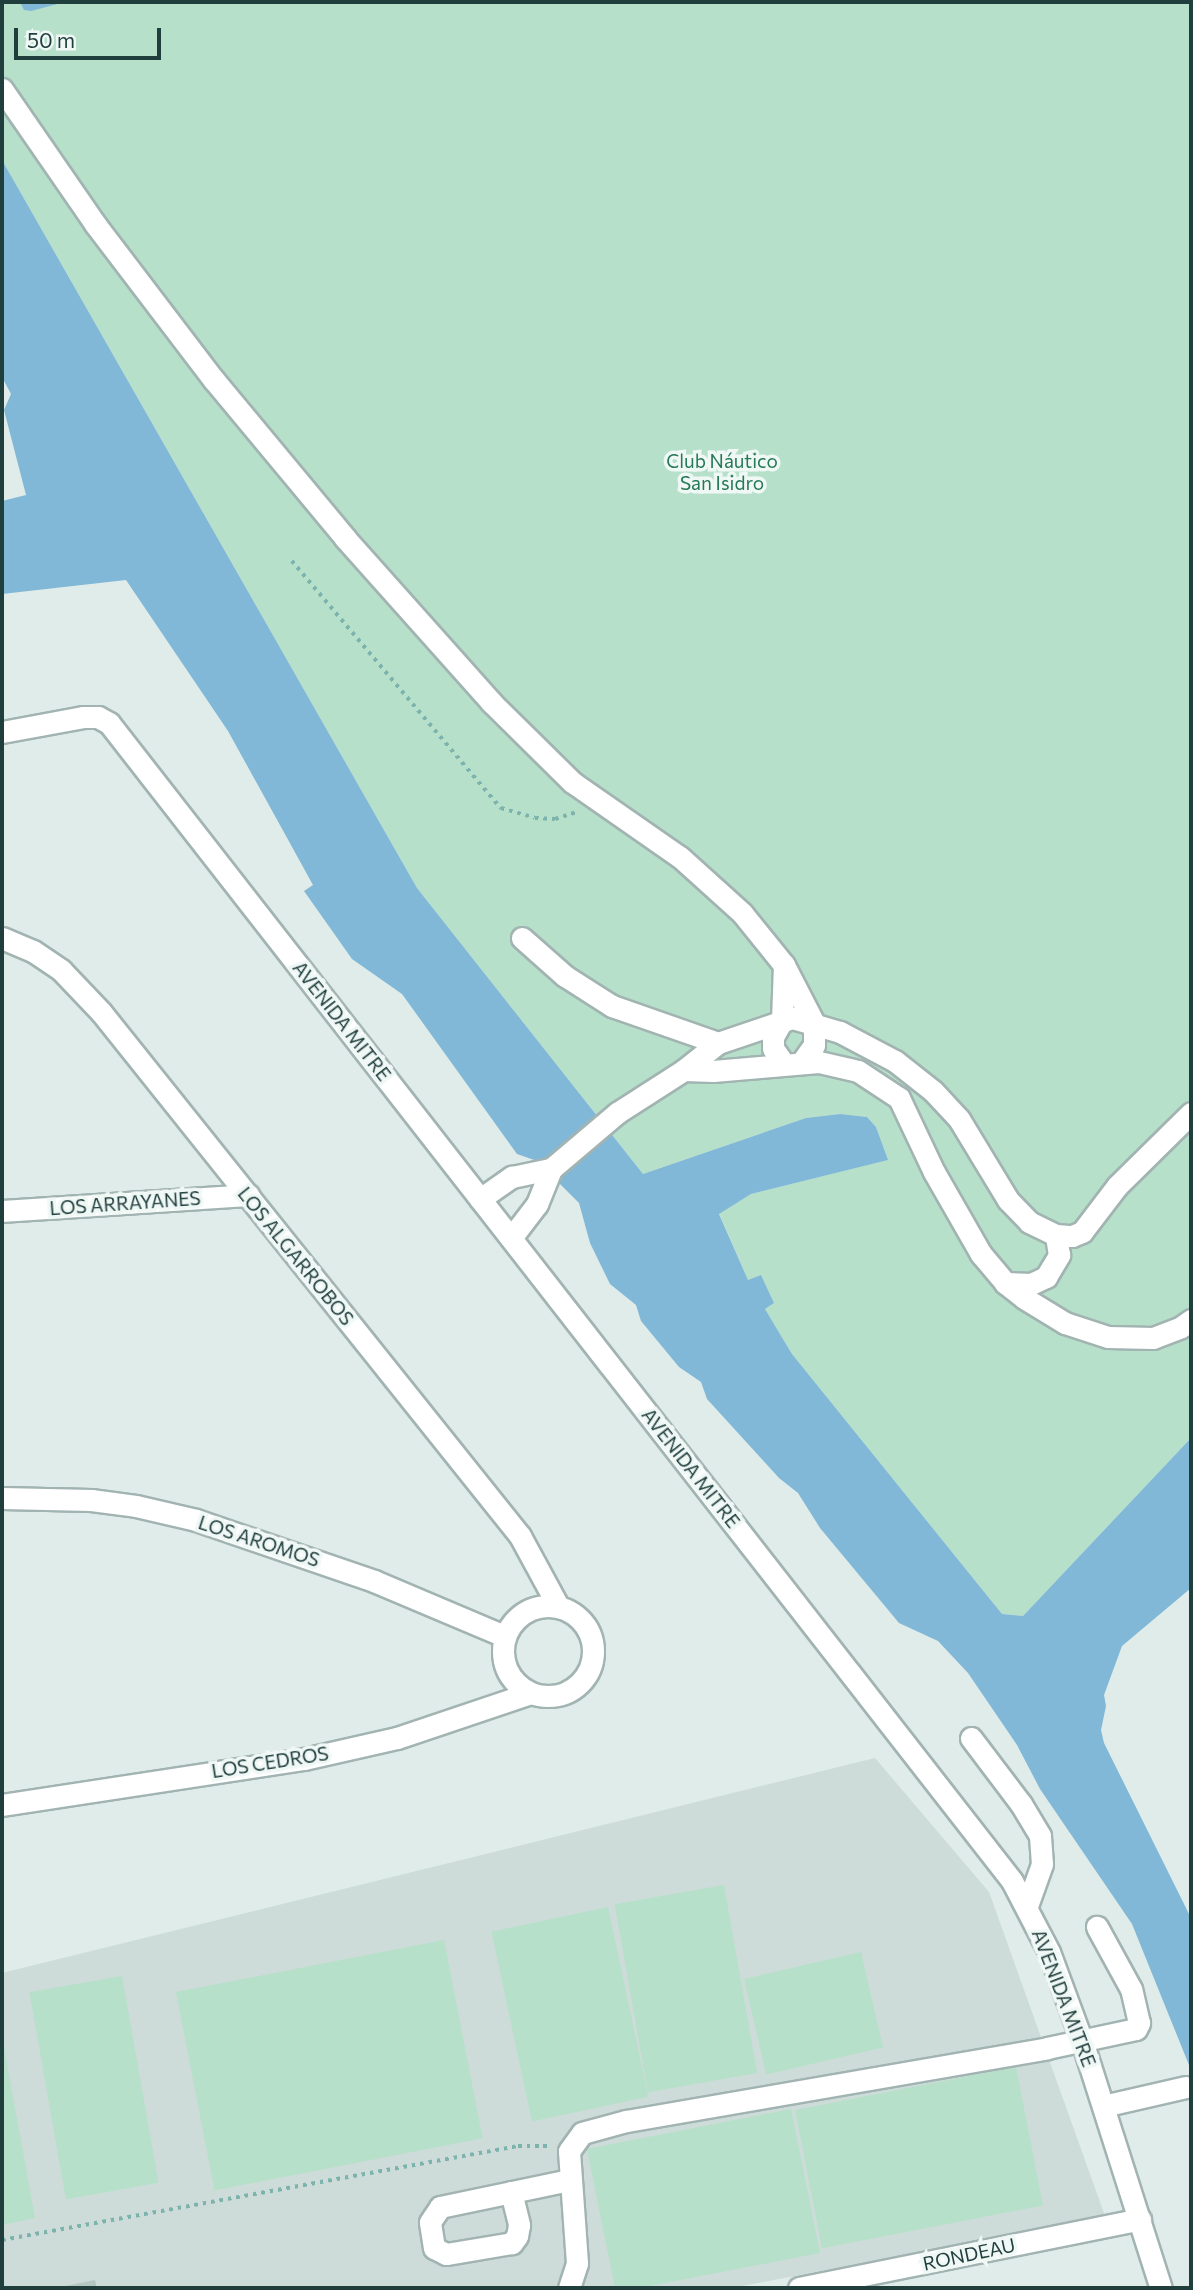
<!DOCTYPE html>
<html>
<head>
<meta charset="utf-8">
<style>
	body { margin:0 }
	#map { position:relative; width:1193px; height:2290px; overflow:hidden; background:#dfece9; font-family:Commissioner,sans-serif }
	div>[style] { position:absolute }
	[style*='--x'] { left:calc(var(--x)*1px); top:calc(var(--y)*1px); width:calc(var(--w)*1px); rotate:calc(var(--a)*1deg) }
	.built>* { inset:0; background:#cddcd8 }
	.green>* { inset:0; background:#b6e0ca; transform-origin:0 0 }
	.water>* { inset:0; background:#81b8d7 }
	.building>* { inset:0; background:#b4c7c3 }
	.path>* { height:3.5px; margin-top:-1.75px; transform-origin:0; background:repeating-linear-gradient(90deg,#7db3ad 0 3.5px,transparent 0 8.5px) }
	.roads { filter:drop-shadow(2px 0 #a2b4b2) drop-shadow(-2px 0 #a2b4b2) drop-shadow(0 2px #a2b4b2) drop-shadow(0 -2px #a2b4b2) }
	.minor>* { height:21px; margin:-10.5px; padding:0 10.5px; transform-origin:10.5px; border-radius:10.5px; background:#fff }
	.minor>.ring { margin:-10.5px; padding:0; box-sizing:content-box; background:none; border:21px solid #fff; border-radius:50% }
	span { translate:-50% -50%; white-space:nowrap; text-align:center; line-height:1.15; -webkit-text-stroke:7px #f0f8f6; paint-order:stroke }
	.park-label { font-size:19px; color:#257957 }
	.street-label { font-size:19px; color:#1f3e3c }
	.frame { position:absolute; inset:0; border:4px solid #1f3e3c; pointer-events:none }
	.scale { position:absolute; left:14px; top:28px; width:147px; height:32px; box-sizing:border-box; border:4px solid #1f3e3c; border-top:0; padding-left:9px; font-size:21px; line-height:24px; white-space:nowrap; color:#1f3e3c; -webkit-text-stroke:5px #f0f8f6; paint-order:stroke }
</style>
</head>
<body>
<div id="map">
	<div class="built">
		<div style="clip-path:polygon(875px 1758px,989px 1892px,1105px 2216px,732px 2288px,2px 2288px,2px 1973px)"></div>
	</div>
	<div class="green">
		<div style="clip-path:polygon(2px 2px,1191px 2px,1191px 1438px,1023px 1616px,1002px 1614px,792px 1354px,765px 1309px,774px 1303px,761px 1276px,748px 1280px,719px 1213px,751px 1194px,887px 1160px,876px 1127px,867px 1117px,840px 1114px,806px 1118px,643px 1174px,417px 888px,2px 160px)"></div>
		<div style="left:724px;top:1885px;width:191px;height:111px;rotate:80deg"></div>
		<div style="left:608px;top:1907px;width:194px;height:119px;rotate:78deg"></div>
		<div style="left:444px;top:1940px;width:202px;height:273px;rotate:79deg"></div>
		<div style="left:861px;top:1952px;width:98px;height:120px;rotate:77deg"></div>
		<div style="left:122px;top:1976px;width:210px;height:94px;rotate:80deg"></div>
		<div style="clip-path:polygon(2px 2036px,35px 2218px,2px 2225px)"></div>
		<div style="left:1016px;top:2067px;width:141px;height:225px;rotate:79deg"></div>
		<div style="clip-path:polygon(791px 2109px,820px 2253px,639px 2288px,615px 2288px,587px 2149px)"></div>
	</div>
	<div class="water">
		<div style="clip-path:polygon(20px 2px,65px 2px,31px 11px,24px 10px)"></div>
		<div style="clip-path:polygon(2px 160px,417px 888px,643px 1174px,806px 1118px,840px 1114px,867px 1117px,876px 1127px,888px 1160px,751px 1194px,719px 1214px,748px 1280px,761px 1275px,774px 1303px,765px 1309px,792px 1354px,1002px 1614px,1023px 1616px,1191px 1438px,1191px 1588px,1122px 1646px,1104px 1695px,1106px 1706px,1101px 1730px,1104px 1743px,1191px 1918px,1191px 2070px,1132px 1924px,1040px 1789px,1017px 1745px,968px 1673px,938px 1641px,899px 1623px,820px 1528px,798px 1493px,779px 1478px,707px 1399px,701px 1382px,679px 1367px,641px 1321px,636px 1305px,610px 1284px,590px 1243px,579px 1203px,537px 1161px,517px 1154px,402px 994px,352px 959px,304px 891px,313px 885px,228px 731px,126px 580px,2px 594px,2px 501px,26px 495px,4px 410px,11px 394px,2px 377px)"></div>
	</div>
	<div class="building">
		<div style="clip-path:polygon(95px 2280px,97px 2288px,60px 2288px,60px 2287px)"></div>
	</div>
	<div class="path">
		<div style="--x:292;--y:561;--w:324;--a:49.8"></div>
		<div style="--x:501;--y:808;--w:35;--a:16"></div>
		<div style="--x:535;--y:818;--w:20;--a:3"></div>
		<div style="--x:555;--y:819;--w:25;--a:-18"></div>
		<div style="--x:2;--y:2240;--w:524;--a:-10.32"></div>
		<div style="--x:518;--y:2146;--w:33;--a:0"></div>
	</div>
	<div class="roads">
		<div class="minor">
			<div style="--x:2;--y:89;--w:164;--a:55.4"></div>
			<div style="--x:95;--y:224;--w:196;--a:52.7"></div>
			<div style="--x:214;--y:380;--w:205;--a:50.3"></div>
			<div style="--x:345;--y:538;--w:220;--a:48.3"></div>
			<div style="--x:491;--y:702;--w:114;--a:44.6"></div>
			<div style="--x:572;--y:782;--w:131;--a:34.8"></div>
			<div style="--x:680;--y:857;--w:84;--a:42.1"></div>
			<div style="--x:742;--y:913;--w:67;--a:51.1"></div>
			<div style="--x:784;--y:965;--w:65;--a:62.7"></div>
			<div style="--x:814;--y:1023;--w:22;--a:90"></div>
			<div style="--x:814;--y:1045;--w:22;--a:126"></div>
			<div style="--x:2;--y:732;--w:82;--a:-10.5"></div>
			<div style="--x:83;--y:717;--w:15;--a:0"></div>
			<div style="--x:98;--y:717;--w:13;--a:29"></div>
			<div style="--x:109;--y:723;--w:1468;--a:52.05"></div>
			<div style="--x:1012;--y:1881;--w:80;--a:62.5"></div>
			<div style="--x:1049;--y:1952;--w:95;--a:69.7"></div>
			<div style="--x:1082;--y:2041;--w:259;--a:72.3"></div>
			<div style="--x:2;--y:938;--w:34;--a:23"></div>
			<div style="--x:33;--y:951;--w:34;--a:34"></div>
			<div style="--x:61;--y:970;--w:58;--a:46.4"></div>
			<div style="--x:101;--y:1012;--w:671;--a:51.35"></div>
			<div style="--x:520;--y:1536;--w:80;--a:61.5"></div>
			<div style="--x:522;--y:938;--w:57;--a:41.5"></div>
			<div style="--x:565;--y:976;--w:56;--a:32.6"></div>
			<div style="--x:612;--y:1006;--w:112;--a:19.2"></div>
			<div style="--x:784;--y:1064;--w:19;--a:-125"></div>
			<div style="--x:773;--y:1048;--w:11;--a:-90"></div>
			<div style="--x:773;--y:1037;--w:18;--a:-61"></div>
			<div style="--x:782;--y:1021;--w:56;--a:-88"></div>
			<div style="--x:684;--y:1070;--w:29;--a:2"></div>
			<div style="--x:713;--y:1071;--w:106;--a:-4.9"></div>
			<div style="--x:819;--y:1062;--w:40;--a:13"></div>
			<div style="--x:858;--y:1071;--w:49;--a:33.4"></div>
			<div style="--x:899;--y:1098;--w:82;--a:64.7"></div>
			<div style="--x:934;--y:1172;--w:95;--a:60.2"></div>
			<div style="--x:981;--y:1254;--w:38;--a:50"></div>
			<div style="--x:1005;--y:1283;--w:24;--a:38"></div>
			<div style="--x:1024;--y:1298;--w:48;--a:31.4"></div>
			<div style="--x:1065;--y:1323;--w:45;--a:18"></div>
			<div style="--x:1108;--y:1337;--w:45;--a:1.3"></div>
			<div style="--x:1153;--y:1338;--w:30;--a:-21"></div>
			<div style="--x:1181;--y:1327;--w:12;--a:-35"></div>
			<div style="--x:480;--y:1199;--w:39;--a:-35"></div>
			<div style="--x:512;--y:1177;--w:40;--a:-12"></div>
			<div style="--x:551;--y:1169;--w:87;--a:-40.3"></div>
			<div style="--x:617;--y:1113;--w:80;--a:-32.7"></div>
			<div style="--x:684;--y:1070;--w:43;--a:-38.5"></div>
			<div style="--x:718;--y:1043;--w:78;--a:-18.7"></div>
			<div style="--x:792;--y:1018;--w:50;--a:16.3"></div>
			<div style="--x:840;--y:1032;--w:62;--a:27.8"></div>
			<div style="--x:895;--y:1061;--w:48;--a:38.3"></div>
			<div style="--x:933;--y:1091;--w:38;--a:47"></div>
			<div style="--x:959;--y:1119;--w:95;--a:58.8"></div>
			<div style="--x:1008;--y:1200;--w:30;--a:46"></div>
			<div style="--x:1029;--y:1222;--w:30;--a:26"></div>
			<div style="--x:1056;--y:1235;--w:16;--a:4"></div>
			<div style="--x:1072;--y:1236;--w:11;--a:-22"></div>
			<div style="--x:1082;--y:1232;--w:58;--a:-52.7"></div>
			<div style="--x:1117;--y:1186;--w:104;--a:-44.6"></div>
			<div style="--x:2;--y:1211;--w:247;--a:-3.7"></div>
			<div style="--x:511;--y:1238;--w:43;--a:-52.6"></div>
			<div style="--x:537;--y:1204;--w:38;--a:-68"></div>
			<div style="--x:1005;--y:1283;--w:26;--a:2"></div>
			<div style="--x:1031;--y:1284;--w:17;--a:-25"></div>
			<div style="--x:1046;--y:1277;--w:26;--a:-59"></div>
			<div style="--x:1059;--y:1255;--w:20;--a:-99"></div>
			<div style="--x:2;--y:1498;--w:89;--a:1.3"></div>
			<div style="--x:91;--y:1500;--w:45;--a:7.6"></div>
			<div style="--x:136;--y:1506;--w:62;--a:13.1"></div>
			<div style="--x:196;--y:1520;--w:188;--a:18.9"></div>
			<div style="--x:374;--y:1581;--w:141;--a:22.9"></div>
			<div class="ring" style="left:503px;top:1606px;width:69px;height:69px"></div>
			<div style="--x:971;--y:1738;--w:83;--a:52.9"></div>
			<div style="--x:1021;--y:1804;--w:37;--a:59"></div>
			<div style="--x:1040;--y:1836;--w:28;--a:86"></div>
			<div style="--x:1042;--y:1864;--w:45;--a:109.7"></div>
			<div style="--x:2;--y:1805;--w:305;--a:-8.7"></div>
			<div style="--x:304;--y:1759;--w:95;--a:-12.7"></div>
			<div style="--x:397;--y:1738;--w:141;--a:-18.6"></div>
			<div style="--x:1103;--y:2106;--w:85;--a:-12.9"></div>
			<div style="--x:511;--y:2192;--w:34;--a:76"></div>
			<div style="--x:519;--y:2225;--w:11;--a:100"></div>
			<div style="--x:517;--y:2236;--w:9;--a:126"></div>
			<div style="--x:512;--y:2243;--w:67;--a:170.5"></div>
			<div style="--x:446;--y:2254;--w:13;--a:-153"></div>
			<div style="--x:434;--y:2248;--w:26;--a:-99"></div>
			<div style="--x:430;--y:2222;--w:18;--a:-56"></div>
			<div style="--x:440;--y:2207;--w:132;--a:-11.8"></div>
			<div style="--x:569;--y:2288;--w:26;--a:-72"></div>
			<div style="--x:577;--y:2263;--w:112;--a:-94.1"></div>
			<div style="--x:569;--y:2151;--w:22;--a:-54"></div>
			<div style="--x:582;--y:2133;--w:46;--a:-15.3"></div>
			<div style="--x:626;--y:2121;--w:427;--a:-9.8"></div>
			<div style="--x:1047;--y:2048;--w:91;--a:-12.1"></div>
			<div style="--x:1136;--y:2029;--w:7;--a:-63"></div>
			<div style="--x:1139;--y:2023;--w:35;--a:-103"></div>
			<div style="--x:1131;--y:1989;--w:71;--a:-118.7"></div>
			<div style="--x:799;--y:2288;--w:348;--a:-11.4"></div>
		</div>
	</div>
	<div class="park-label">
		<span style="left:722px;top:472px">Club Náutico<br>San Isidro</span>
	</div>
	<div class="street-label">
		<span style="left:342px;top:1021px;rotate:52deg">AVENIDA MITRE</span>
		<span style="left:125px;top:1203px;rotate:-4deg">LOS ARRAYANES</span>
		<span style="left:296px;top:1256px;rotate:51deg">LOS ALGARROBOS</span>
		<span style="left:691px;top:1468px;rotate:52deg">AVENIDA MITRE</span>
		<span style="left:259px;top:1541px;rotate:18deg">LOS AROMOS</span>
		<span style="left:270px;top:1762px;rotate:-9deg">LOS CEDROS</span>
		<span style="left:1064px;top:1998px;rotate:69deg">AVENIDA MITRE</span>
		<span style="left:969px;top:2254px;rotate:-12deg">RONDEAU</span>
	</div>
	<div class="frame"></div>
	<div class="scale">50 m</div>
</div>
</body>
</html>
